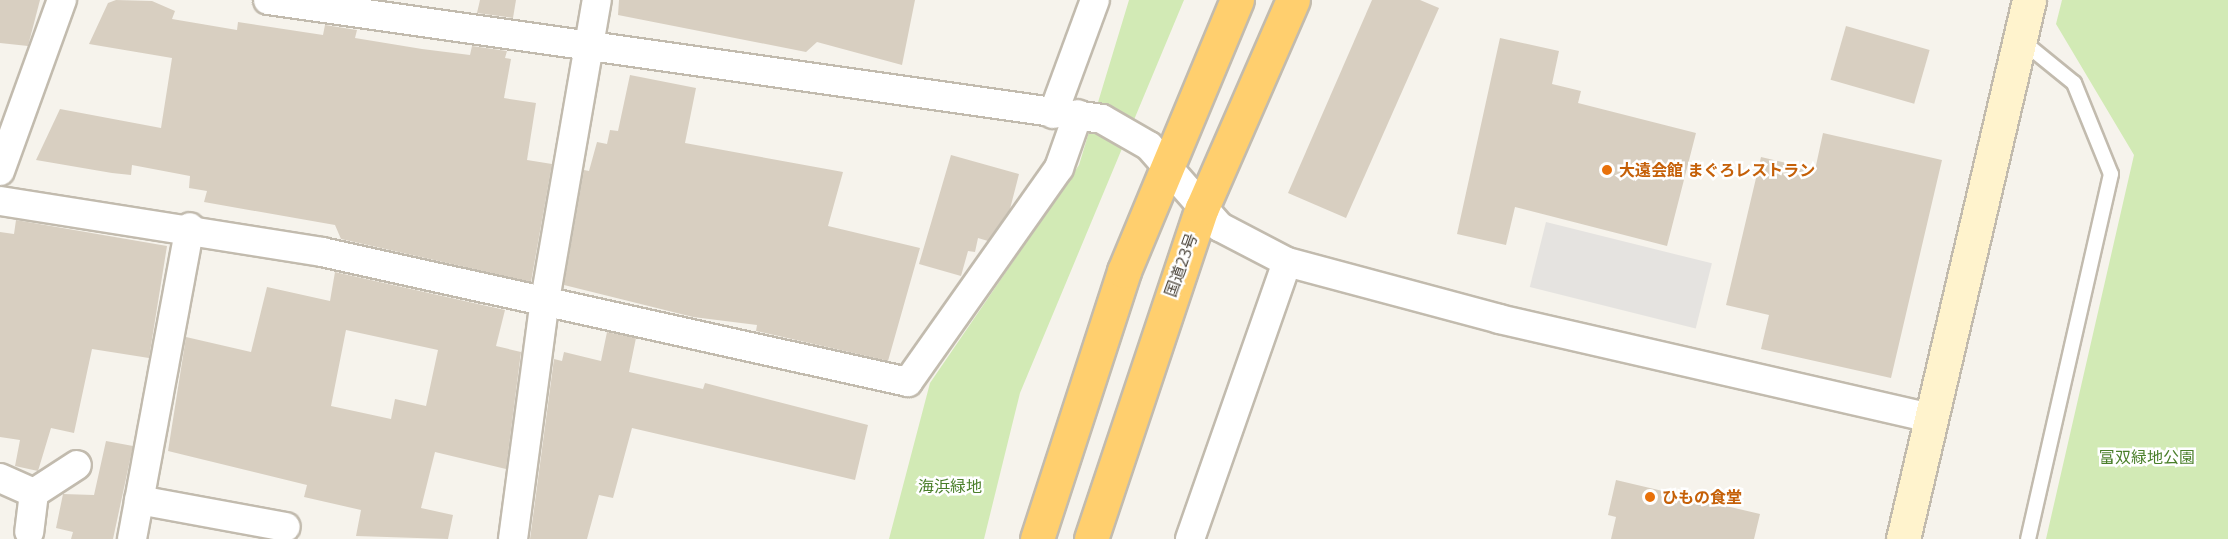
<!DOCTYPE html>
<html>
<head>
<meta charset="utf-8">
<style>
	body { margin:0 }
	#map { position:relative; width:2228px; height:539px; overflow:hidden; background:#f6f3ec; font-family:"Open Sans","Noto Sans JP",sans-serif }
	div>[style] { position:absolute }
	[style*='--x'] { left:calc(var(--x)*1px); top:calc(var(--y)*1px); width:calc(var(--w)*1px); rotate:calc(var(--a)*1deg) }
	.green>* { inset:0; background:#d2eab5 }
	.parking>* { inset:0; background:#e5e3e0; transform-origin:0 0 }
	.building>* { inset:0; background:#d8cfc1; transform-origin:0 0 }
	.roads { filter:drop-shadow(2px 0 #c2bbae) drop-shadow(-2px 0 #c2bbae) drop-shadow(0 2px #c2bbae) drop-shadow(0 -2px #c2bbae) }
	.lane>* { height:14px; margin:-7px; padding:0 7px; transform-origin:7px; border-radius:7px; background:#fff }
	.street>* { height:28px; margin:-14px; padding:0 14px; transform-origin:14px; border-radius:14px; background:#fff }
	.secondary>* { height:33px; margin:-16.5px; padding:0 16.5px; transform-origin:16.5px; border-radius:16.5px; background:#fff3cd }
	.highway>* { height:33px; margin:-16.5px; padding:0 16.5px; transform-origin:16.5px; border-radius:16.5px; background:#ffcf6e }
	.dots>* { width:16px; height:16px; translate:-50% -50%; box-sizing:border-box; border:3px solid #fff; border-radius:50% }
	span { translate:-50% -50%; white-space:nowrap; text-align:center; line-height:1.15; -webkit-text-stroke:5px #fff; paint-order:stroke }
	.food-label { font-size:16px; color:#c56008; font-weight:700 }
	.left { translate:0 -50%; text-align:left }
	.street-label { font-size:16px; color:#4b4439 }
	.park-label { font-size:16px; color:#4a7f2a }
</style>
</head>
<body>
<div id="map">
	<div class="green">
		<div style="clip-path:polygon(1129px 0,1184px 0,1020px 393px,984px 539px,889px 539px,930px 383px,1079px 165px)"></div>
		<div style="clip-path:polygon(2062px 0,2228px 0,2228px 539px,2046px 539px,2134px 155px,2056px 24px)"></div>
	</div>
	<div class="parking">
		<div style="left:1546px;top:222px;width:171px;height:67px;rotate:14deg"></div>
	</div>
	<div class="building">
		<div style="clip-path:polygon(0 0,40px 0,28px 46px,0 43px)"></div>
		<div style="clip-path:polygon(116px 0,152px 1px,175px 11px,172px 19px,237px 30px,238px 22px,323px 35px,325px 25px,357px 30px,355px 38px,422px 49px,470px 55px,472px 46px,507px 51px,505px 58px,511px 59px,504px 98px,536px 103px,527px 160px,552px 164px,531px 282px,341px 239px,335px 225px,204px 202px,207px 191px,189px 188px,190px 176px,132px 165px,131px 175px,112px 173px,36px 160px,60px 109px,161px 128px,172px 58px,89px 44px,108px 3px)"></div>
		<div style="clip-path:polygon(480px 0,516px 0,513px 18px,477px 13px)"></div>
		<div style="clip-path:polygon(619px 0,915px 0,902px 65px,817px 42px,806px 52px,618px 15px)"></div>
		<div style="clip-path:polygon(1372px 0,1420px 0,1439px 8px,1346px 218px,1288px 193px)"></div>
		<div style="left:1846px;top:26px;width:87px;height:56px;rotate:16deg"></div>
		<div style="clip-path:polygon(1500px 38px,1559px 51px,1552px 84px,1581px 91px,1578px 103px,1696px 133px,1667px 246px,1515px 207px,1506px 245px,1457px 234px)"></div>
		<div style="clip-path:polygon(630px 75px,696px 88px,685px 143px,843px 172px,828px 226px,920px 248px,888px 361px,756px 331px,757px 325px,693px 317px,564px 285px,584px 170px,589px 171px,597px 142px,607px 144px,610px 130px,618px 131px)"></div>
		<div style="clip-path:polygon(1823px 133px,1942px 160px,1891px 378px,1761px 349px,1769px 315px,1726px 305px,1761px 157px,1815px 170px)"></div>
		<div style="clip-path:polygon(951px 155px,1019px 174px,1010px 209px,988px 241px,978px 238px,975px 252px,968px 251px,961px 276px,919px 264px)"></div>
		<div style="clip-path:polygon(16px 220px,167px 246px,149px 358px,92px 349px,74px 433px,51px 428px,38px 471px,15px 466px,20px 440px,0 437px,0 232px,14px 234px)"></div>
		<div style="clip-path:polygon(evenodd,335px 272px,505px 310px,496px 346px,521px 352px,506px 469px,435px 452px,421px 508px,453px 515px,448px 539px,356px 536px,361px 510px,304px 497px,307px 485px,168px 451px,186px 337px,251px 352px,267px 287px,330px 301px,335px 272px,346px 330px,438px 350px,426px 406px,395px 399px,391px 419px,331px 406px,346px 330px)"></div>
		<div style="clip-path:polygon(607px 332px,636px 338px,629px 372px,703px 389px,705px 383px,868px 425px,855px 480px,632px 428px,613px 498px,599px 495px,587px 539px,530px 539px,554px 359px,562px 361px,564px 352px,601px 361px)"></div>
		<div style="clip-path:polygon(106px 441px,133px 446px,113px 539px,71px 539px,73px 532px,56px 528px,63px 494px,94px 495px)"></div>
		<div style="clip-path:polygon(1616px 480px,1760px 514px,1754px 539px,1611px 539px,1616px 517px,1608px 515px)"></div>
	</div>
	<div class="roads">
		<div class="lane">
			<div style="--x:2021;--y:40;--w:68;--a:39.1"></div>
			<div style="--x:2074;--y:83;--w:98;--a:67.9"></div>
			<div style="--x:2111;--y:174;--w:374;--a:102.8"></div>
		</div>
		<div class="street">
			<div style="--x:268;--y:0;--w:842;--a:8.12"></div>
			<div style="--x:1102;--y:119;--w:54;--a:29.9"></div>
			<div style="--x:1149;--y:146;--w:108;--a:48.8"></div>
			<div style="--x:1220;--y:227;--w:76;--a:27.6"></div>
			<div style="--x:1287;--y:262;--w:220;--a:15"></div>
			<div style="--x:1499;--y:319;--w:443;--a:12.9"></div>
			<div style="--x:1053;--y:114;--w:121;--a:-69.8"></div>
			<div style="--x:0;--y:171;--w:182;--a:-70.1"></div>
			<div style="--x:0;--y:201;--w:326;--a:9"></div>
			<div style="--x:322;--y:252;--w:600;--a:12.51"></div>
			<div style="--x:908;--y:382;--w:262;--a:-54.8"></div>
			<div style="--x:1059;--y:168;--w:57;--a:-70.6"></div>
			<div style="--x:0;--y:478;--w:37;--a:24"></div>
			<div style="--x:34;--y:493;--w:39;--a:97"></div>
			<div style="--x:34;--y:493;--w:51;--a:-33.1"></div>
			<div style="--x:139;--y:500;--w:149;--a:10.4"></div>
			<div style="--x:132;--y:539;--w:317;--a:-79.5"></div>
			<div style="--x:513;--y:539;--w:241;--a:-82.4"></div>
			<div style="--x:545;--y:300;--w:304;--a:-80.2"></div>
			<div style="--x:1190;--y:539;--w:293;--a:-70.7"></div>
		</div>
		<div class="secondary">
			<div style="--x:1903;--y:539;--w:554;--a:-76.84"></div>
		</div>
		<div class="highway">
			<div style="--x:1037;--y:539;--w:282;--a:-72"></div>
			<div style="--x:1124;--y:271;--w:294;--a:-67.4"></div>
			<div style="--x:1091;--y:539;--w:349;--a:-71.5"></div>
			<div style="--x:1202;--y:208;--w:227;--a:-66.4"></div>
		</div>
	</div>
	<div class="dots">
		<div style="left:1607px;top:170px;background:#e8710a"></div>
		<div style="left:1650px;top:497px;background:#e8710a"></div>
	</div>
	<div class="food-label">
		<span class="left" style="left:1619px;top:170px">大遠会館 まぐろレストラン</span>
		<span class="left" style="left:1662px;top:497px">ひもの食堂</span>
	</div>
	<div class="street-label">
		<span style="left:1181px;top:265px;rotate:-70deg">国道23号</span>
	</div>
	<div class="park-label">
		<span style="left:2147px;top:457px">富双緑地公園</span>
		<span style="left:950px;top:486px">海浜緑地</span>
	</div>
</div>
</body>
</html>
